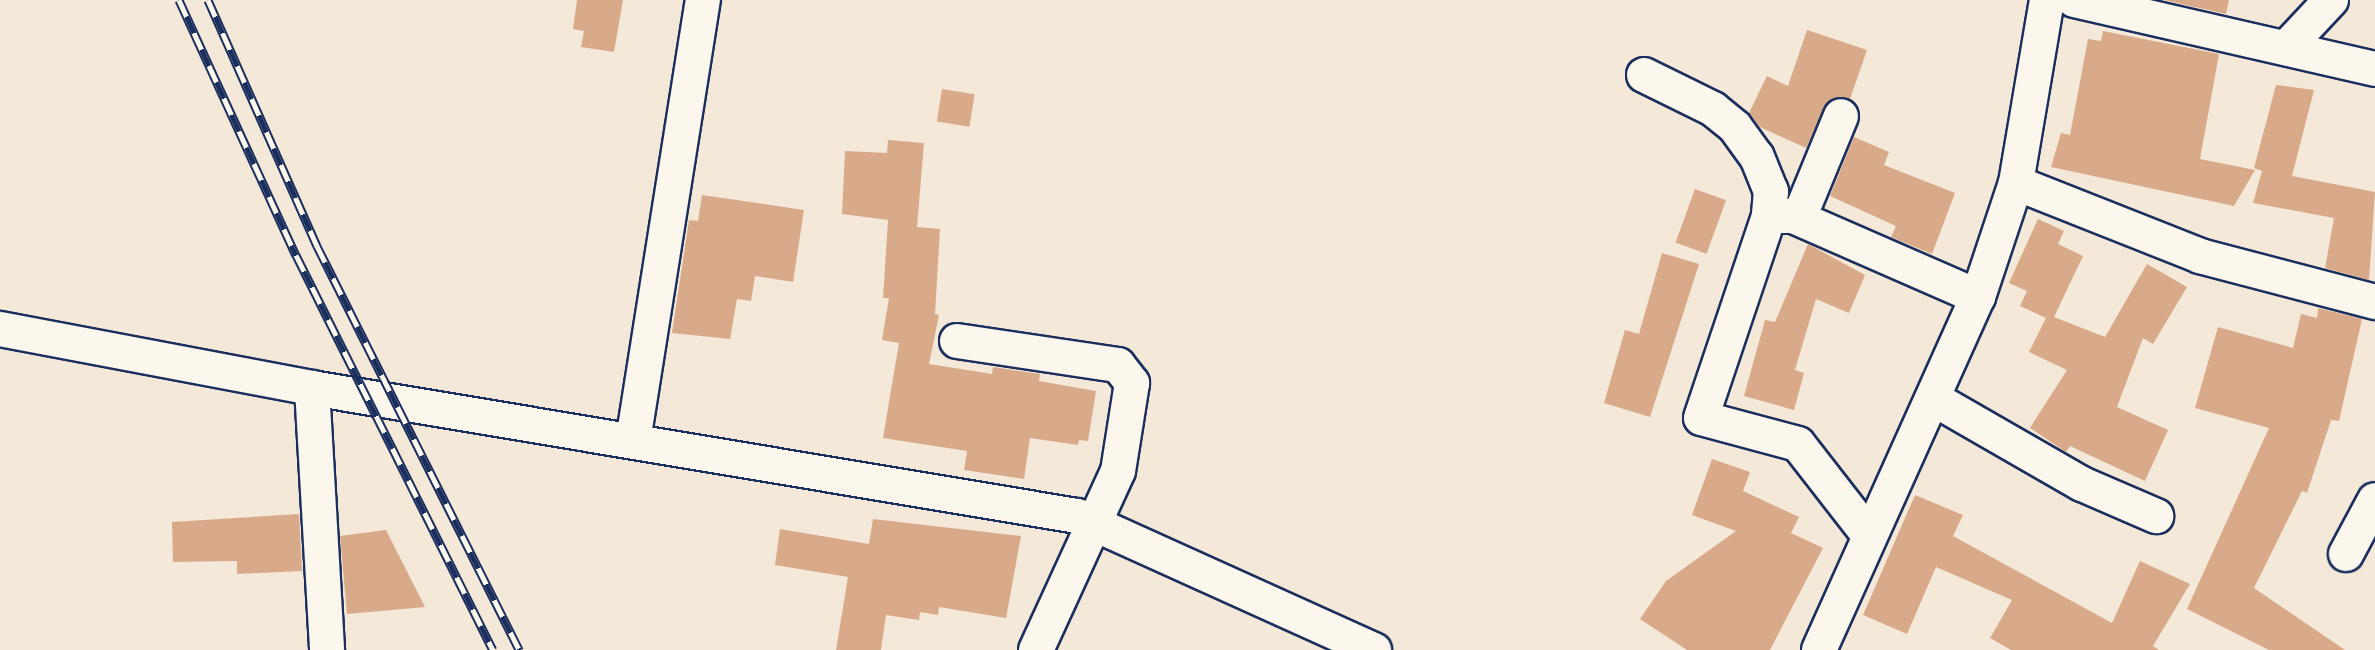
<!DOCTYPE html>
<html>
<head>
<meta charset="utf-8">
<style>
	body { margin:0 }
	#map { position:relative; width:2375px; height:650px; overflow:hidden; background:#f4e8d8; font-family:Caveat,sans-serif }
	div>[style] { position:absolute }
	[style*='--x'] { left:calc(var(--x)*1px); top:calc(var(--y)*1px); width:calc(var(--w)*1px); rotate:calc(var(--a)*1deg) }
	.building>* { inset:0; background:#d9aa8a; transform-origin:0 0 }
	.roads { filter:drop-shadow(2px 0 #1b2f5e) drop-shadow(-2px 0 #1b2f5e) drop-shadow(0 2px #1b2f5e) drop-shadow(0 -2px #1b2f5e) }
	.street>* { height:34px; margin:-17px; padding:0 17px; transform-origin:17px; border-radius:17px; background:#fbf7ec }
	.rail>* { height:9px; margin-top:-4.5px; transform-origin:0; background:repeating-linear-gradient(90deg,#fbf7ec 0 18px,#1b2f5e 0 36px); box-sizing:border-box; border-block:2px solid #1b2f5e }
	span { translate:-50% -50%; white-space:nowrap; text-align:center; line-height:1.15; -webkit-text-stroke:6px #fbf7ec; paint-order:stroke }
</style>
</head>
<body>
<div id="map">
	<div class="building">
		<div style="clip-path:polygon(577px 0,623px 0,614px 52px,581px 47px,584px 31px,573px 29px)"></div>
		<div style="clip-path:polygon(2164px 0,2229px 0,2226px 14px)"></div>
		<div style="clip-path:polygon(1807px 30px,1867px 50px,1850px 99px,1828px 101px,1806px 148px,1760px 127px,1749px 113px,1767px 76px,1788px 86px)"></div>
		<div style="clip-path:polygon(2103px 31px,2219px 54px,2200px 159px,2255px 170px,2234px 206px,2051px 167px,2061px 133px,2070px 135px,2088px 39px,2101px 41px)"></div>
		<div style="clip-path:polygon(2276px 85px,2314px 90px,2292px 176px,2375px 192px,2369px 280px,2325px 268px,2334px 218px,2253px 203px,2262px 171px,2254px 168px)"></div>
		<div style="left:942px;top:89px;width:33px;height:33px;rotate:9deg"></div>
		<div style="clip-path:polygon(1854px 137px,1889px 152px,1884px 165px,1955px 193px,1932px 254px,1891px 237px,1896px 226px,1830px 196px)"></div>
		<div style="clip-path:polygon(888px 140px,924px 143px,917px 227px,940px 229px,935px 314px,939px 315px,929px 364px,992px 374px,993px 367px,1040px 374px,1039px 381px,1096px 391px,1088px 441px,1079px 440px,1078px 445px,1030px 438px,1024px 479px,964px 470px,967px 451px,883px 438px,899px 343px,882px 340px,889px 298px,883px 298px,888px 220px,842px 214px,845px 151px,887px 153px)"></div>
		<div style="left:1695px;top:189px;width:33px;height:57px;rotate:20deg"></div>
		<div style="clip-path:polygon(702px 195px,804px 210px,793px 282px,755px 276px,751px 301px,737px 299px,730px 339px,672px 333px,689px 220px,698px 221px)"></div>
		<div style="clip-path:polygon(2038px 219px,2064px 231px,2058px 244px,2083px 256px,2054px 317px,2105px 337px,2147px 264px,2187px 287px,2153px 344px,2143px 338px,2117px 407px,2168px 430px,2145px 481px,2070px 446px,2066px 452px,2030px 428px,2067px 370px,2029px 352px,2046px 318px,2020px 306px,2027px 291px,2009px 283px)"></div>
		<div style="clip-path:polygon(1808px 244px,1865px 275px,1849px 313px,1816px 299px,1795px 370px,1804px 373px,1794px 410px,1744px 396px,1765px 320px,1775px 322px)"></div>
		<div style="clip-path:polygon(1662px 253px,1699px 264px,1650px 417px,1604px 403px,1625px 330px,1639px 334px)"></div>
		<div style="clip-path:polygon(2318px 308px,2362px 319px,2339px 421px,2331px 420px,2307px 493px,2302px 491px,2254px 588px,2345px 650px,2269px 650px,2187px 609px,2269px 428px,2195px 408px,2218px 327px,2293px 348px,2301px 314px,2317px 318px)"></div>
		<div style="clip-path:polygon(1712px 459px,1750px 472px,1743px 491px,1799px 517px,1791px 533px,1823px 548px,1770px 650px,1687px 650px,1640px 619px,1666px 581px,1736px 531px,1692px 515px)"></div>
		<div style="clip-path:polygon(1915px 495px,1963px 515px,1953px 536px,2112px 623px,2140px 561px,2190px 584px,2153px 646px,2159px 650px,2011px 650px,1990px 638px,2012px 600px,1936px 567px,1907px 634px,1863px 615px)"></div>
		<div style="clip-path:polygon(299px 514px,302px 571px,237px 574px,237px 561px,173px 562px,172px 522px)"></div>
		<div style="clip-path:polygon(873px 519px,1021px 536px,1006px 618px,939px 607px,938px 615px,920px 612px,919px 620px,886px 615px,881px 650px,836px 650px,848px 577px,775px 565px,780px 529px,869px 544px)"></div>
		<div style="clip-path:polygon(386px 530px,425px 607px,347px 614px,340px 536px)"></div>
	</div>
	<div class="roads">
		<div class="street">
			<div style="--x:2074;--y:0;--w:309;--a:12.9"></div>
			<div style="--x:2288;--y:46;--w:63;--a:-46.9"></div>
			<div style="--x:1644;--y:75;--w:77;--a:26.2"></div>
			<div style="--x:1713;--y:109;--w:28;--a:39"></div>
			<div style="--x:1735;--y:127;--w:37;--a:54"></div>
			<div style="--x:1757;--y:157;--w:37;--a:68"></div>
			<div style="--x:1771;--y:191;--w:25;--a:95"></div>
			<div style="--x:2016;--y:183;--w:198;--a:21.6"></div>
			<div style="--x:2200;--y:256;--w:181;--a:14.7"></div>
			<div style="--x:1799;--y:218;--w:110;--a:-67.6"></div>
			<div style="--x:0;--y:329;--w:318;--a:10.7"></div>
			<div style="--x:312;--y:388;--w:776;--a:9.5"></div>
			<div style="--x:1077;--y:516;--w:326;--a:24.3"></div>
			<div style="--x:957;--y:341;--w:163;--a:8.5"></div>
			<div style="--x:1118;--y:365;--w:23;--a:52"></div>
			<div style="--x:1132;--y:383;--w:89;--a:99"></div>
			<div style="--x:1118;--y:471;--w:197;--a:114.6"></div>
			<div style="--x:312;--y:388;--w:262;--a:86.7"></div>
			<div style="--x:1934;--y:399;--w:171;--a:29.9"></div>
			<div style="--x:2082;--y:484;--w:81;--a:23.4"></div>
			<div style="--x:633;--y:441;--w:447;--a:-81"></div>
			<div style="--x:1868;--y:534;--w:114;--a:-127.9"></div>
			<div style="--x:1798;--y:444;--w:100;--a:-165"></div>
			<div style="--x:1701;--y:418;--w:213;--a:-71.4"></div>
			<div style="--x:1769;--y:216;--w:24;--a:0"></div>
			<div style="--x:1793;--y:216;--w:202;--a:23.6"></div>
			<div style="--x:2346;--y:554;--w:61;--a:-61.8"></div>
			<div style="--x:1819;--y:650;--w:387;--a:-65.8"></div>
			<div style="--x:1978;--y:297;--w:120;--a:-71.6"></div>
			<div style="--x:2016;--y:183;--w:186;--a:-80.4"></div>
		</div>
	</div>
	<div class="rail">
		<div style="--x:179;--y:0;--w:281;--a:65.4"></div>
		<div style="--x:296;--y:255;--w:441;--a:63.5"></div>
		<div style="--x:208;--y:0;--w:269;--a:66.1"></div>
		<div style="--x:317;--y:246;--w:452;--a:63.4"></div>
	</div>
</div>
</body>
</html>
